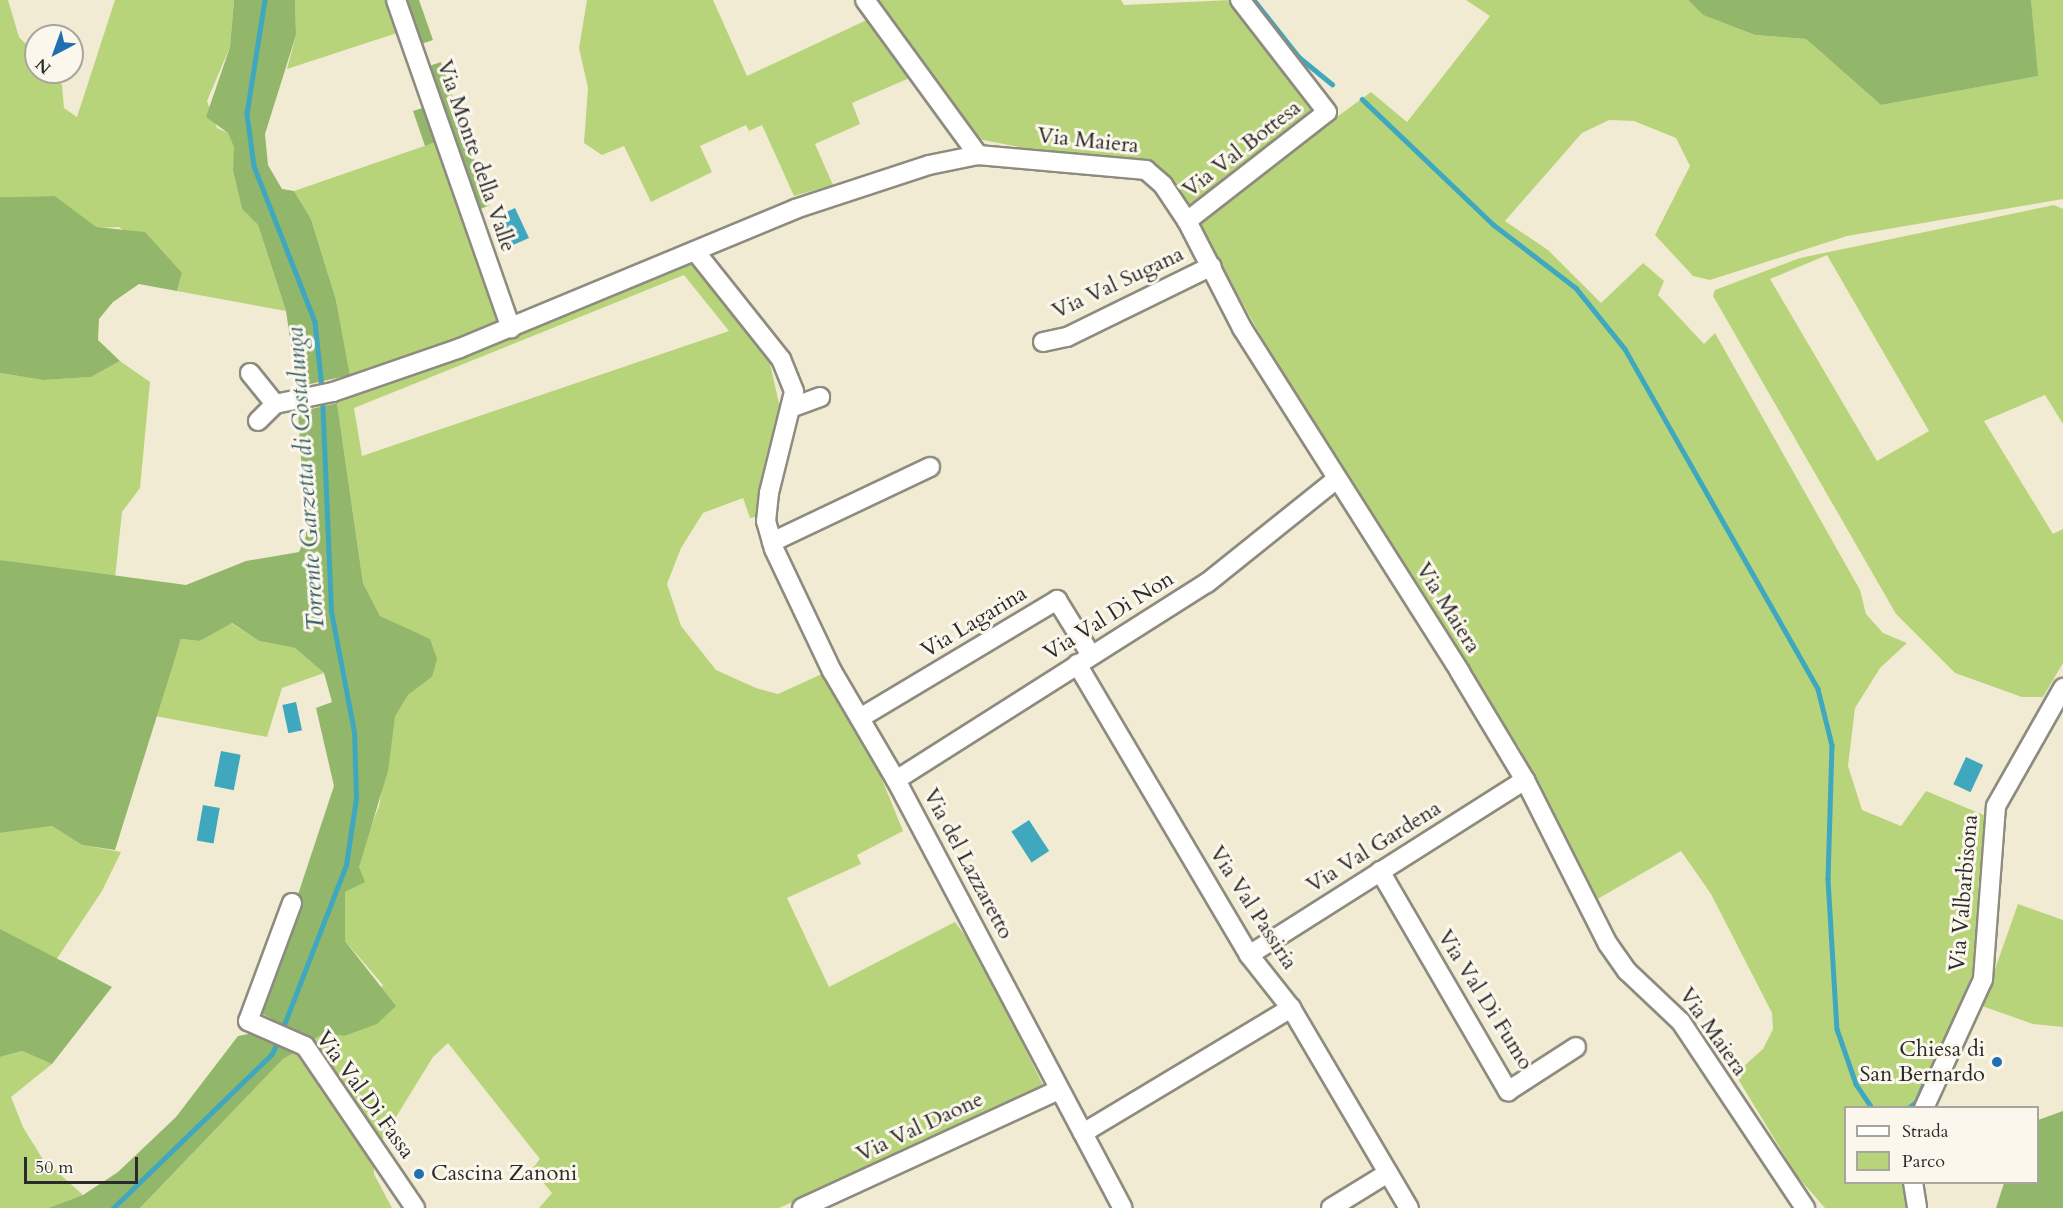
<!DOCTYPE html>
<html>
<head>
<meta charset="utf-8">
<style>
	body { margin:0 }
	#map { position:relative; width:2063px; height:1208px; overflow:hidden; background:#f2ebd3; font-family:Cardo,serif }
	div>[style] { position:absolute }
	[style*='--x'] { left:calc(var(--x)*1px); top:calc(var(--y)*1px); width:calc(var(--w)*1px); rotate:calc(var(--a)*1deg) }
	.green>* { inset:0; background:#b8d47a }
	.forest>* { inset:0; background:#92b66a }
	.water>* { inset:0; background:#3fa8bf; transform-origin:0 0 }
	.stream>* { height:4.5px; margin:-2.25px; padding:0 2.25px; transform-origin:2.25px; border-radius:2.25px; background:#3fa8bf }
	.roads { filter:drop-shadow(2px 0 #8e8b7f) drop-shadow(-2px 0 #8e8b7f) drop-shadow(0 2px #8e8b7f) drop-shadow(0 -2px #8e8b7f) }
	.street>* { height:18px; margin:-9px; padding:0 9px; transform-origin:9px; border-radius:9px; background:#fff }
	.dots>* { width:16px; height:16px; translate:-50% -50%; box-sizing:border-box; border:3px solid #fbf7ec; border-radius:50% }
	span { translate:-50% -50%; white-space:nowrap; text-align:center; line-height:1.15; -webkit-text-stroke:6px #fbf7ec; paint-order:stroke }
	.street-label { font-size:22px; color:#2b2b2b }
	.poi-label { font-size:22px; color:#2b2b2b }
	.right { translate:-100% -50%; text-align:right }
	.left { translate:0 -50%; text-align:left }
	.water-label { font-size:24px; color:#335d66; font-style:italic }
	.legend { position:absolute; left:1844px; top:1106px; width:195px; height:78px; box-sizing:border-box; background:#fbf7ec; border:2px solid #a8a59f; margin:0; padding:8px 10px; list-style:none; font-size:18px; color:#2b2b2b }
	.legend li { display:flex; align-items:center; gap:12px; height:30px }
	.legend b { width:30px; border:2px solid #a8a59f }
	.north { position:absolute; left:24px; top:24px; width:60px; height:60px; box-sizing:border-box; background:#fbf7ec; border:2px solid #a8a59f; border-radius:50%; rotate:221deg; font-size:16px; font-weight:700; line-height:24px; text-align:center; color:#2b2b2b }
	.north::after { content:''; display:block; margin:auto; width:21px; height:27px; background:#1f6fb2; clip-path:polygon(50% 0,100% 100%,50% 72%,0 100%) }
	.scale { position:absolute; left:24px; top:1157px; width:114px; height:27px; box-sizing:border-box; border:3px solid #2b2b2b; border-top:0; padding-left:8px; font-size:18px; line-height:21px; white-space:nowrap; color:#2b2b2b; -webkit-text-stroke:4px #fbf7ec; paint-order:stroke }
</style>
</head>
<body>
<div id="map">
	<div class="green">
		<div style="clip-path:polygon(0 0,8px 0,19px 37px,36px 54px,36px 72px,53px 72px,62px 85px,64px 108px,77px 117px,115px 0,234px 0,230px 47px,207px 101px,217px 128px,228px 133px,235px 148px,233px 171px,242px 209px,258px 225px,286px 311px,177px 291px,182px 273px,119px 227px,96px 228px,55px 196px,0 197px)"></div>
		<div style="clip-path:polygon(295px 0,389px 0,400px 32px,287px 69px,296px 35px)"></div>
		<div style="clip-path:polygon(587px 0,713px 0,747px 76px,871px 18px,914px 76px,852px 103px,860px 124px,815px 144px,833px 185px,794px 196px,762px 125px,749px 131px,746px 125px,700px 146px,712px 172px,651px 202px,624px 146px,602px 155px,584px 143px,588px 88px,579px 48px)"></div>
		<div style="clip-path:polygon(873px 0,1121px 0,1124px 5px,1230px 0,1299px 83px,1311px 108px,1308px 118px,1189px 209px,1171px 182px,1146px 160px,1039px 151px,978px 139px)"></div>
		<div style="clip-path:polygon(1466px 0,1688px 0,1703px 15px,1755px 35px,1806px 39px,1881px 105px,2037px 76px,2031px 0,2063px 0,2063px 199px,1847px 236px,1710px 280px,1693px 276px,1655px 235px,1690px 166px,1676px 138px,1634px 121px,1609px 120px,1582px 133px,1505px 221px,1548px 250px,1601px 303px,1643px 263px,1664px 281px,1658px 295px,1704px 344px,1715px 333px,1860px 590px,1866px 614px,1883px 633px,1907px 643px,1880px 668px,1855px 708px,1848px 766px,1862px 810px,1901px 826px,1926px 791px,1986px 816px,1978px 888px,1981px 954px,1916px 1107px,1846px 1108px,1846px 1182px,1902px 1183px,1908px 1208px,1825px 1208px,1797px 1176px,1735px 1074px,1763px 1049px,1773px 1029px,1772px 1013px,1711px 894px,1681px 851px,1594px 901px,1521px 750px,1309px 422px,1196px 220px,1371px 92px,1407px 122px,1490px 16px)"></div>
		<div style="clip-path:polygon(439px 141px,501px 319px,498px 328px,350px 375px,336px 300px,311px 219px,294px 191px)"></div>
		<div style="clip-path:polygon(evenodd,2054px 205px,2063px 209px,2063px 424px,2045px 395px,1984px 421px,2053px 534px,2063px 529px,2063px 663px,2043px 697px,2022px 697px,1955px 673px,1896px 614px,1713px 296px,1715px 290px,1800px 258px,2054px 205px,1827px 255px,1929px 431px,1877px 461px,1770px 279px,1827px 255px)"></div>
		<div style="clip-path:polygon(evenodd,690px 259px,769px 359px,780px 408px,759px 516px,750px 518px,743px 498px,703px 513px,681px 548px,667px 584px,681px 626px,716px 670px,756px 688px,778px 694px,824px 673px,879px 772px,903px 831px,857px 855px,861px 864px,787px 898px,829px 987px,955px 922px,976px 950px,1045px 1089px,779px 1208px,539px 1208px,552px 1193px,532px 1169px,540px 1159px,448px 1043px,433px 1057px,380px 1143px,311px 1041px,325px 1033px,344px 1036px,383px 985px,345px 941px,345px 892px,379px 806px,395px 717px,408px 695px,432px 677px,399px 626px,380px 616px,363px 583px,337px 403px,690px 259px,684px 275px,729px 331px,362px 456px,354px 408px,684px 275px)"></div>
		<div style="clip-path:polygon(120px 361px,150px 382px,140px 488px,122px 512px,115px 578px,0 560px,0 373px,43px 380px,91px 377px)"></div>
		<div style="clip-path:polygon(231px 623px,259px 641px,295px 648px,324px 673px,282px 688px,267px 737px,155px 716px,181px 639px,200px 641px)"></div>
		<div style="clip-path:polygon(52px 826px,82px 845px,121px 852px,102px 891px,56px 960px,0 929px,0 833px)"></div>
		<div style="clip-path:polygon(2018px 904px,2063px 920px,2063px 1027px,2033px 1024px,1982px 1006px)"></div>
		<div style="clip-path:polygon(22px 1051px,52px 1064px,11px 1097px,23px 1127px,42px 1158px,83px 1195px,48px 1208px,0 1208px,0 1057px)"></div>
		<div style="clip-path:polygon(297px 1051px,374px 1157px,374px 1174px,392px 1208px,140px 1208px,283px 1059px)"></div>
	</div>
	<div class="forest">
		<div style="clip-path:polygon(234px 0,295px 0,296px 35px,265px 134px,268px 165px,282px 189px,294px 191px,311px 219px,336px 300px,350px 375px,297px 387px,286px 311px,258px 225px,242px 209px,233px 171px,234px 147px,228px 133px,206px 117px,230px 47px)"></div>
		<div style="clip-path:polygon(400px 0,419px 0,433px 40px,415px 46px)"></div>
		<div style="clip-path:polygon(1688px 0,2031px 0,2038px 76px,1881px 105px,1806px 39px,1755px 35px,1703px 15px)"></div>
		<div style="clip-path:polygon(441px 62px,490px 205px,478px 210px,438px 141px,425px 146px,413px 111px,435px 104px,423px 68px)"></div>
		<div style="clip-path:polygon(55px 196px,96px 227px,145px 232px,182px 273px,177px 291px,139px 284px,113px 302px,99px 319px,98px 340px,120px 361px,91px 377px,43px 380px,0 373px,0 197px)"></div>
		<div style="clip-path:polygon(337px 403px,363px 583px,380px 616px,430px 639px,437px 659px,432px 677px,408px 695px,395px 717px,388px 771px,359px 867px,365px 882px,345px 892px,345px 941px,396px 1006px,377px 1024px,344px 1036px,325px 1033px,311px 1041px,259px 1012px,334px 786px,316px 708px,332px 702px,324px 673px,295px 648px,259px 641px,232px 623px,200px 641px,181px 639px,115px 850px,82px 845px,52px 826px,0 833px,0 560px,186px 585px,246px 561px,299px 552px,306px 536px,298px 412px)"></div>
		<div style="clip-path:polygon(0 929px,112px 987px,52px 1064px,22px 1051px,0 1057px)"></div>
		<div style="clip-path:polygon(258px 1032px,297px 1051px,283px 1059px,140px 1208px,48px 1208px,83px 1195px,118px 1172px,176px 1117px,238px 1036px)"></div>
		<div style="clip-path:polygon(2063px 1111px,2063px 1208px,1996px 1208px,2004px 1183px,2038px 1182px,2038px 1120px)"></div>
	</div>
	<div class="water">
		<div style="clip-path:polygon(515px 208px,529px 238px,513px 245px,495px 217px)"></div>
		<div style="left:296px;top:702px;width:29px;height:14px;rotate:78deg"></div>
		<div style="left:221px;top:751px;width:20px;height:36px;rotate:11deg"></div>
		<div style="left:1966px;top:757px;width:19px;height:30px;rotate:25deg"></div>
		<div style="left:203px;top:805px;width:17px;height:36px;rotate:10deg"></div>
		<div style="left:1029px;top:820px;width:37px;height:21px;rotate:57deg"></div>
	</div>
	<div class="stream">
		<div style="--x:265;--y:0;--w:115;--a:99"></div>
		<div style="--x:247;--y:114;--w:52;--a:82.3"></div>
		<div style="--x:254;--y:166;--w:168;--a:68.6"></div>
		<div style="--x:315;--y:322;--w:66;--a:83.9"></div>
		<div style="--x:1254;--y:0;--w:73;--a:51.7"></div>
		<div style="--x:1299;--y:57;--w:43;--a:39.3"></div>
		<div style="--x:1362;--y:99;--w:182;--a:43.7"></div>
		<div style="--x:1494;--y:225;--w:103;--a:37.5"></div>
		<div style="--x:1576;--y:288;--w:78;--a:51.2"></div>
		<div style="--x:1625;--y:349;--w:391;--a:60.4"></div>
		<div style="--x:1818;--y:689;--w:58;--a:76"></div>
		<div style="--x:1832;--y:745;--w:134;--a:91.7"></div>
		<div style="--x:1828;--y:879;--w:150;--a:86.6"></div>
		<div style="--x:1837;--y:1029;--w:58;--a:70.9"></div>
		<div style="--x:1856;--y:1084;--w:29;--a:56"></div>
		<div style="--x:282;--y:1030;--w:177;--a:-68.8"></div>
		<div style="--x:346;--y:865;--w:68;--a:-81.5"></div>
		<div style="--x:356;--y:798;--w:66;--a:-91.7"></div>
		<div style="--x:354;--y:732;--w:123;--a:-100.8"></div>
		<div style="--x:331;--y:611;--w:211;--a:-92.4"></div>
		<div style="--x:1908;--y:1108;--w:10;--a:-37"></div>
		<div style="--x:1916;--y:1102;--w:30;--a:-67"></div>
		<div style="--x:113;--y:1208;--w:221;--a:-44.1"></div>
		<div style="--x:272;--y:1054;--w:17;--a:-66"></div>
	</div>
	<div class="roads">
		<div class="street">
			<div style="--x:396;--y:0;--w:348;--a:70.7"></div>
			<div style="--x:865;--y:0;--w:192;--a:53.9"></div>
			<div style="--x:1187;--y:221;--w:177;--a:-37.9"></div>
			<div style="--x:1327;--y:112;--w:142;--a:-127.8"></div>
			<div style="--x:695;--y:251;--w:138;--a:51.5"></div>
			<div style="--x:781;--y:359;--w:35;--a:68"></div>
			<div style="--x:794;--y:392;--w:104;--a:103.9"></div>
			<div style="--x:769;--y:493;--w:28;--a:96"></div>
			<div style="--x:766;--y:521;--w:29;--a:74"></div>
			<div style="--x:774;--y:549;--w:135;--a:64.6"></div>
			<div style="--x:832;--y:671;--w:126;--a:59.6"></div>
			<div style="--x:896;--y:780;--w:484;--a:62.1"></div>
			<div style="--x:1043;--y:342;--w:25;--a:-12"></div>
			<div style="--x:1067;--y:337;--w:161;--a:-26.1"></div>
			<div style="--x:250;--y:373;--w:40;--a:51"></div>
			<div style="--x:793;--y:407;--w:29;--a:-20"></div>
			<div style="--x:258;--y:421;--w:24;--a:-45"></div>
			<div style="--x:275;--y:404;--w:59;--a:-11.7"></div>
			<div style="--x:333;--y:392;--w:134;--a:-19.1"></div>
			<div style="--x:460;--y:348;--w:363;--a:-22.5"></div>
			<div style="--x:795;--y:209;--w:141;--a:-18.2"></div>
			<div style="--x:929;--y:165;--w:50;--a:-11.5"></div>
			<div style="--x:978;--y:155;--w:169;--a:5.1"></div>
			<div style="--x:1146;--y:170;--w:23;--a:41"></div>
			<div style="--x:1163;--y:185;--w:43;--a:56.3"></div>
			<div style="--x:1187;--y:221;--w:120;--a:62.8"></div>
			<div style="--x:1242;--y:328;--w:407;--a:57.6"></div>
			<div style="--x:1460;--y:672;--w:126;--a:59"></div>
			<div style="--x:1525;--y:780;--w:184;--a:63.2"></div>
			<div style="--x:1608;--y:944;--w:33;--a:55"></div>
			<div style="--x:1627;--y:971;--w:74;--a:43.4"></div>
			<div style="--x:1681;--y:1022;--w:224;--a:56.3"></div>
			<div style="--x:772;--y:542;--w:175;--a:-25.4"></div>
			<div style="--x:1077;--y:664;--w:338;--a:59.4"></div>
			<div style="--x:1249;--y:955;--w:68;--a:51.6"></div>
			<div style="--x:1291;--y:1008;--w:232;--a:59.5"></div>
			<div style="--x:860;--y:718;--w:230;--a:-30.9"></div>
			<div style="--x:1057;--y:600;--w:65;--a:58.3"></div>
			<div style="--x:896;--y:780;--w:368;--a:-32.4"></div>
			<div style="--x:1207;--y:583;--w:166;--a:-38.7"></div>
			<div style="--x:1380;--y:871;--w:255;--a:59.8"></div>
			<div style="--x:1508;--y:1091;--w:81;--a:-32.9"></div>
			<div style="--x:292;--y:903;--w:126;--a:110.4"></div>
			<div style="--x:248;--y:1021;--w:62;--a:23.7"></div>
			<div style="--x:305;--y:1046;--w:196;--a:55.8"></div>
			<div style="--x:1249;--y:955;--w:327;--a:-32.4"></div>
			<div style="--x:1924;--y:1108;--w:142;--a:-65.4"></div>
			<div style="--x:1983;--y:979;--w:173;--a:-85.7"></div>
			<div style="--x:1996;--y:806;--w:136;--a:-60.4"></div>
			<div style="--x:1083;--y:1133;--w:243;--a:-31"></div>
			<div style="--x:1913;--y:1182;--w:26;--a:81"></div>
			<div style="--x:802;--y:1208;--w:283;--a:-24.7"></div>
			<div style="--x:1331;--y:1208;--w:67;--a:-31.6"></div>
		</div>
	</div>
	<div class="dots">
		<div style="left:1997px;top:1062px;background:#1f6fb2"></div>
		<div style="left:419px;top:1174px;background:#1f6fb2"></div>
	</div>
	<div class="street-label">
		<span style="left:1088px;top:141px;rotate:6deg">Via Maiera</span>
		<span style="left:1242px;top:149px;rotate:-38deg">Via Val Bottesa</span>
		<span style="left:476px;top:156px;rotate:71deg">Via Monte della Valle</span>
		<span style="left:1118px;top:283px;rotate:-25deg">Via Val Sugana</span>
		<span style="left:1448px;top:608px;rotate:58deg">Via Maiera</span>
		<span style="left:1109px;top:616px;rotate:-32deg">Via Val Di Non</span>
		<span style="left:974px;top:622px;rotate:-31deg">Via Lagarina</span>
		<span style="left:1374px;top:847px;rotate:-32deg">Via Val Gardena</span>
		<span style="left:968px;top:864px;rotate:62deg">Via del Lazzaretto</span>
		<span style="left:1964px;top:893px;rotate:-85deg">Via Valbarbisona</span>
		<span style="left:1253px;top:908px;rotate:57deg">Via Val Passiria</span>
		<span style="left:1485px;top:1000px;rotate:58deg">Via Val Di Fumo</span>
		<span style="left:1713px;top:1032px;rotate:55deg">Via Maiera</span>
		<span style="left:365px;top:1095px;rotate:54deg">Via Val Di Fassa</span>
		<span style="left:920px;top:1127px;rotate:-25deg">Via Val Daone</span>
	</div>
	<div class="poi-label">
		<span class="right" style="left:1985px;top:1062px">Chiesa di<br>San Bernardo</span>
		<span class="left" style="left:431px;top:1174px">Cascina Zanoni</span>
	</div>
	<div class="water-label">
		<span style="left:306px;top:479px;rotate:-94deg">Torrente Garzetta di Costalunga</span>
	</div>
	<ul class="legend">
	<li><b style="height:8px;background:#fff"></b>Strada</li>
	<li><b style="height:16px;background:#b8d47a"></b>Parco</li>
	</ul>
	<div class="north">N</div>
	<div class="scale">50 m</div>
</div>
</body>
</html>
